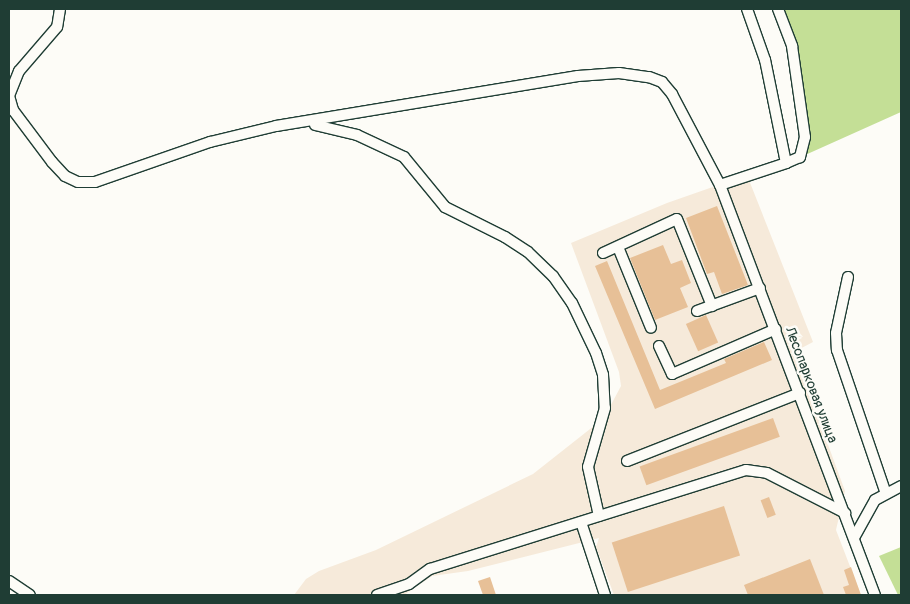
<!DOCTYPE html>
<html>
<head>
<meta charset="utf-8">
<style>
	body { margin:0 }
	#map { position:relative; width:910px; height:604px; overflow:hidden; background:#fdfcf7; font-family:Pangolin,sans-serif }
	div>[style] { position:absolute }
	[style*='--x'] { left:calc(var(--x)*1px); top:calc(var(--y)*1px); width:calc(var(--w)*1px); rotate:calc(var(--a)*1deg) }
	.built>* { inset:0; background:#f6eada }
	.green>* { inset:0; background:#c4df96 }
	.building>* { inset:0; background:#e7c097; transform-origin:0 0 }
	.roads { filter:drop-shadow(1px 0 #1f3d34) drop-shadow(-1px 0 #1f3d34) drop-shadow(0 1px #1f3d34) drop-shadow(0 -1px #1f3d34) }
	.minor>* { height:10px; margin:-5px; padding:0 5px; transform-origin:5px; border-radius:5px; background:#fdfcf7 }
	span { translate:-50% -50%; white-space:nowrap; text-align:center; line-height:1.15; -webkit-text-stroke:5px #fdfcf7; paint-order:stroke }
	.street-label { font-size:14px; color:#1f3d34 }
	.frame { position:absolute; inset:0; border:10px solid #1f3d34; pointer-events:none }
</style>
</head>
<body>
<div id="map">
	<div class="built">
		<div style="clip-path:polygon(747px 175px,813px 342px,794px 352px,845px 491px,836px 530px,861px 595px,614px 595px,596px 547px,599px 538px,468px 571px,432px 576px,404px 595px,294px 595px,306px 579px,319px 571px,376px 550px,533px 474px,604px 418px,621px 386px,619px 372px,571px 243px,667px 203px)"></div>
	</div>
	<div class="green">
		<div style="clip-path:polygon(778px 9px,901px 9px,901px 112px,794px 160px,804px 151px,796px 67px)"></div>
		<div style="clip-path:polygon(901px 547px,901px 595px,898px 595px,879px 556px)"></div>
	</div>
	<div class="building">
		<div style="clip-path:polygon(717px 206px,748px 285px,722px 294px,714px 272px,707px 274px,686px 218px)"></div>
		<div style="clip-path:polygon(663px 245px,671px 264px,682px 260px,691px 283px,680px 288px,688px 307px,655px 320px,630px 258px)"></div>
		<div style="clip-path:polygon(607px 261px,660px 390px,726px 363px,724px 359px,764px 342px,772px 360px,655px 409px,595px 266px)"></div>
		<div style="left:706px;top:315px;width:30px;height:22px;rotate:66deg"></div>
		<div style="left:773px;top:418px;width:20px;height:142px;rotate:70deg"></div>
		<div style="left:769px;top:497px;width:19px;height:9px;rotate:69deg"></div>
		<div style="left:724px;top:506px;width:52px;height:118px;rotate:72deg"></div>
		<div style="clip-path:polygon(810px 559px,824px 595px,748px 595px,744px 585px)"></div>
		<div style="clip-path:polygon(851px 567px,861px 595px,846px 595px,843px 587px,849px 585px,844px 570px)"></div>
		<div style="clip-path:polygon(490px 577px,496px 595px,483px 595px,478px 581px)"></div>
	</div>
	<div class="roads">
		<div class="minor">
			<div style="--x:60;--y:9;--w:18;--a:99"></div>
			<div style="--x:57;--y:27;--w:58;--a:130.8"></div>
			<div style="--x:19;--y:71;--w:27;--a:112"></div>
			<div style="--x:9;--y:96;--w:15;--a:74"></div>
			<div style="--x:13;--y:110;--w:65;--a:53.1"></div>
			<div style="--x:52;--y:162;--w:19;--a:47"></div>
			<div style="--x:65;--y:176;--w:14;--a:25"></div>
			<div style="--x:78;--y:182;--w:17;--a:0"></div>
			<div style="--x:95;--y:182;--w:122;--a:-19.2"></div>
			<div style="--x:210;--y:142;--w:68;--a:-13.6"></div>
			<div style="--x:276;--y:126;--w:306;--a:-9.4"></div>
			<div style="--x:578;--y:76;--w:41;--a:-4.2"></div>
			<div style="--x:619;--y:73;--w:30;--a:8"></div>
			<div style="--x:649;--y:77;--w:14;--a:21"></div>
			<div style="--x:662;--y:82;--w:16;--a:50"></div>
			<div style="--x:672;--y:94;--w:103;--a:62.2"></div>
			<div style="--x:720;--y:185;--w:70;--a:-18.4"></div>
			<div style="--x:786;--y:163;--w:105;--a:-101.5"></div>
			<div style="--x:765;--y:60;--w:54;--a:-109.4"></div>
			<div style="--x:778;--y:9;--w:40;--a:69"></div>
			<div style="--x:792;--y:46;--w:92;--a:81.9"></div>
			<div style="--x:805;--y:137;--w:21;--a:104"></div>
			<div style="--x:800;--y:157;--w:15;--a:157"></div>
			<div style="--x:315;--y:125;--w:43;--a:13.4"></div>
			<div style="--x:357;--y:135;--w:52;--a:25.1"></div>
			<div style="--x:404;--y:157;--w:65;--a:50.6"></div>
			<div style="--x:445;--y:207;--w:67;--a:26.6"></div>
			<div style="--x:505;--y:237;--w:27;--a:33"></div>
			<div style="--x:528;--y:252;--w:35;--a:44"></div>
			<div style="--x:553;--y:276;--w:33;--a:55"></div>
			<div style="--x:572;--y:303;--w:55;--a:64.4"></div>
			<div style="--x:596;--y:353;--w:23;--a:72"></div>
			<div style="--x:603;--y:375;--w:33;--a:87"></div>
			<div style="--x:605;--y:408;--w:61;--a:106.1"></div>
			<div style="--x:588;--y:467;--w:50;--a:77.3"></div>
			<div style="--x:720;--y:185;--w:438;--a:69.3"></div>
			<div style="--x:618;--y:247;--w:87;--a:67.8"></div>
			<div style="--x:603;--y:253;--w:81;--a:-24.7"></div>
			<div style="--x:677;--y:219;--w:94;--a:68.1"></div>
			<div style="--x:848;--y:277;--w:57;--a:102.1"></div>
			<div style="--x:836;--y:333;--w:17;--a:87"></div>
			<div style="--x:837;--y:350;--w:152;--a:71.2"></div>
			<div style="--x:697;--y:311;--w:67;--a:-20.1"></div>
			<div style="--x:659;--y:346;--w:31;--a:65"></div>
			<div style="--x:672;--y:374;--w:113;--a:-23.4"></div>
			<div style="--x:627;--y:461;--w:186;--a:-21.5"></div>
			<div style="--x:581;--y:522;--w:77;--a:71.8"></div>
			<div style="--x:855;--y:536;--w:41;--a:-60.9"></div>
			<div style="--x:875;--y:500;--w:30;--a:-28"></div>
			<div style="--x:9;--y:581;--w:25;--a:34"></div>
			<div style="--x:377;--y:595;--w:34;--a:-19"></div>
			<div style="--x:409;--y:584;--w:26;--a:-36"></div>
			<div style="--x:430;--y:569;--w:331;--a:-17.4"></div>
			<div style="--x:746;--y:470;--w:21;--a:8"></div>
			<div style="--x:767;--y:473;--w:88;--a:27.1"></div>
		</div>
	</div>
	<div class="street-label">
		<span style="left:811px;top:385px;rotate:69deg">Лесопарковая улица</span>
	</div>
	<div class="frame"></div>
</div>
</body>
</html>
